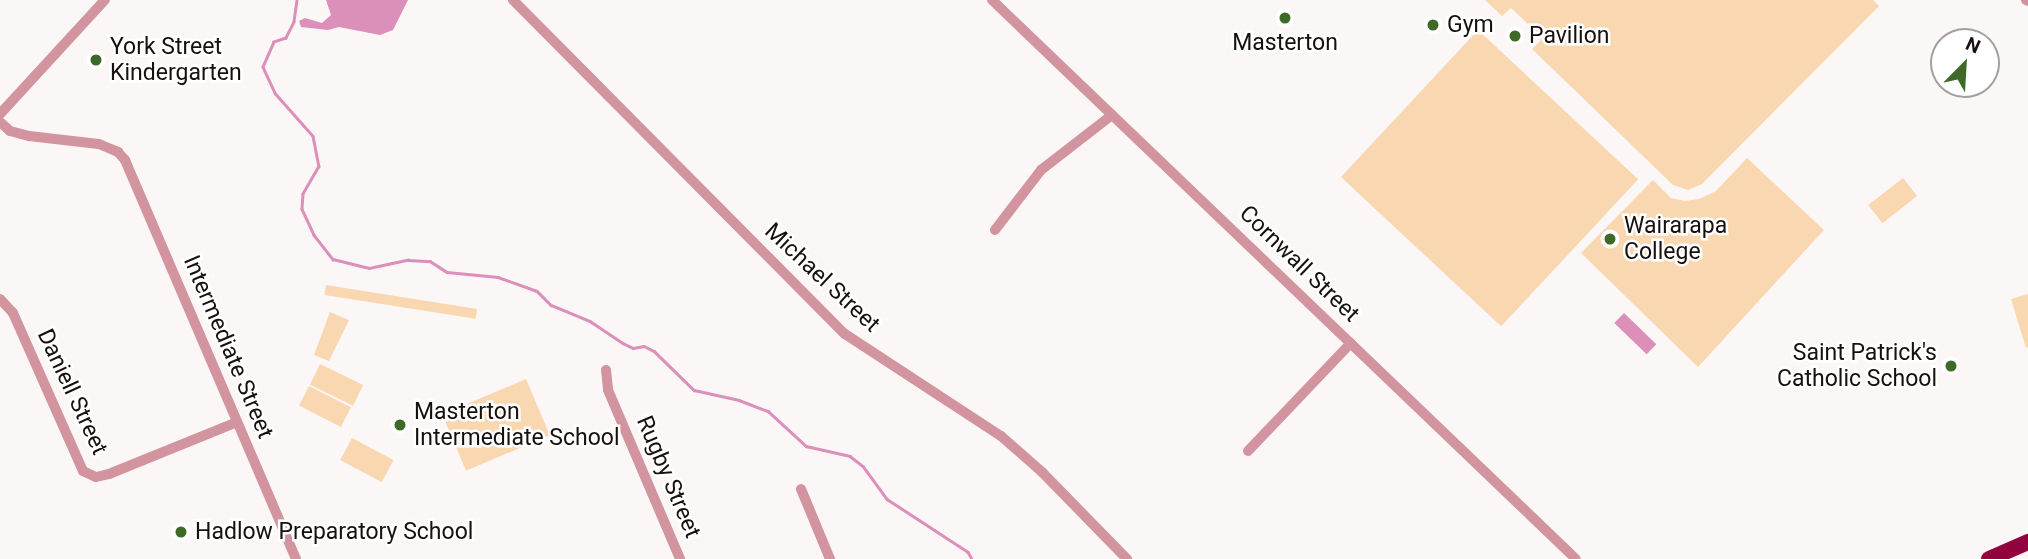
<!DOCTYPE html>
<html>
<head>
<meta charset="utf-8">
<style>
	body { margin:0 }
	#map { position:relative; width:2028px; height:559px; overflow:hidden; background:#fcf7f7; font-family:Roboto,sans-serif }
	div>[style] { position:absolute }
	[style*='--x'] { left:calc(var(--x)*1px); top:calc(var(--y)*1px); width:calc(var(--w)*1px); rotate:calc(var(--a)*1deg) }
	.green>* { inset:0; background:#f9d7b0; transform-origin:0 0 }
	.water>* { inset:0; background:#dc8fb9; transform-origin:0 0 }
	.stream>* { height:2.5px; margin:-1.25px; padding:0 1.25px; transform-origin:1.25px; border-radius:1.25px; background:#dc8fb9 }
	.minor>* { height:10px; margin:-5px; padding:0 5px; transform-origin:5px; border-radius:5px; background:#d2949f }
	.highway>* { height:16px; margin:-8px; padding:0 8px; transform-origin:8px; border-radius:8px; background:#92043e }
	.dots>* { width:19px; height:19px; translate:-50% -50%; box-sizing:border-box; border:4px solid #fff; border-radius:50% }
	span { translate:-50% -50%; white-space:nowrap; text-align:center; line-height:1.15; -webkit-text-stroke:5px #fff; paint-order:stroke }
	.poi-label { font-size:23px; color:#17100f }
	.left { translate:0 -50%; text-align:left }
	.right { translate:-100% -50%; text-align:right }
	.street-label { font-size:23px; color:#17100f }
	.north { position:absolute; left:1930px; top:28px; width:70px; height:70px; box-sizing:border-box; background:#fff; border:2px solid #a29f9f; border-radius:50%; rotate:24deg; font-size:19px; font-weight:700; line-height:28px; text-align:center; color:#17100f }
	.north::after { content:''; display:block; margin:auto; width:24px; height:32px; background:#3e6926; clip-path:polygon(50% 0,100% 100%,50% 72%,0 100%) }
</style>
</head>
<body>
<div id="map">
	<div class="green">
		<div style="clip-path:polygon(1485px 0,1873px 0,1879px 6px,1702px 184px,1688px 190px,1673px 185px,1532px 49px,1543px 38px,1511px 8px,1502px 16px)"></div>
		<div style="left:1478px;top:30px;width:219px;height:201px;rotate:43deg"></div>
		<div style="clip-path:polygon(1747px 158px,1824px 230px,1698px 367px,1581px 253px,1653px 180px,1671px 198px,1685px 201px,1699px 199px,1716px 191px)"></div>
		<div style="left:1903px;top:178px;width:23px;height:44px;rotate:52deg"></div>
		<div style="left:326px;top:285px;width:153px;height:10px;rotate:9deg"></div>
		<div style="clip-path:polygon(2028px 294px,2028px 347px,2026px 348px,2011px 299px)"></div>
		<div style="clip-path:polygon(330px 312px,349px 320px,329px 361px,314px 355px)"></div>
		<div style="left:320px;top:364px;width:48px;height:23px;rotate:26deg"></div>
		<div style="left:526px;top:379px;width:61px;height:91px;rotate:67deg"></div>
		<div style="left:309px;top:386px;width:47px;height:22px;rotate:27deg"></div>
		<div style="left:352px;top:438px;width:47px;height:25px;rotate:28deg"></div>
	</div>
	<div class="water">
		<div style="clip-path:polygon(326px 0,408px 0,393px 30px,380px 35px,339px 27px,328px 30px,301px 27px,299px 21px,305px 18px,322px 23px,331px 15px)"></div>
		<div style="left:1624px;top:313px;width:45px;height:14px;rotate:44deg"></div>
	</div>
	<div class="stream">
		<div style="--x:297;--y:0;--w:22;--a:98"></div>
		<div style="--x:294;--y:22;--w:18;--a:117"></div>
		<div style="--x:286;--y:38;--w:13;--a:162"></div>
		<div style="--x:274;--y:42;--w:27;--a:114"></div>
		<div style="--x:263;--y:67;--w:29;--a:65"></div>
		<div style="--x:275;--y:93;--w:57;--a:48.5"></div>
		<div style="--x:313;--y:136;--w:31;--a:79"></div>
		<div style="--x:319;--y:166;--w:32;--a:120"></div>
		<div style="--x:303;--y:194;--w:15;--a:94"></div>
		<div style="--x:302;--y:209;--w:29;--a:65"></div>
		<div style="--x:314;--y:235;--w:31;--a:52"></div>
		<div style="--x:333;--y:259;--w:37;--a:14"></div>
		<div style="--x:369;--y:268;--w:40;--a:-12"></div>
		<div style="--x:408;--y:260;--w:22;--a:3"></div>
		<div style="--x:430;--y:261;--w:20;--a:33"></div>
		<div style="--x:447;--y:272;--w:51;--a:5.6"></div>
		<div style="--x:498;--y:277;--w:41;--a:19.7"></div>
		<div style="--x:537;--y:291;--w:20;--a:45"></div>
		<div style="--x:551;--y:305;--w:42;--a:22.3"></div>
		<div style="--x:590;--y:321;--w:40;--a:34"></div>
		<div style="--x:623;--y:343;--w:11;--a:27"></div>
		<div style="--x:633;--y:348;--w:11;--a:-10"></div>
		<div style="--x:644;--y:346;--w:11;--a:27"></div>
		<div style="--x:654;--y:351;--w:56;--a:44.3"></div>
		<div style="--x:694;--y:390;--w:46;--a:12.5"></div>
		<div style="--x:739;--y:400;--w:31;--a:21"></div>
		<div style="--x:768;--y:411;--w:52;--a:42.6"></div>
		<div style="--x:806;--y:446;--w:45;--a:12.8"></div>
		<div style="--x:850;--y:456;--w:16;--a:38"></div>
		<div style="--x:863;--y:466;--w:41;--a:54"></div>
		<div style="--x:887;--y:499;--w:97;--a:33.2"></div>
		<div style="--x:968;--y:552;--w:8;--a:60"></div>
	</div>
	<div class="minor">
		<div style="--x:513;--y:0;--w:471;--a:45.2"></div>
		<div style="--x:845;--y:334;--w:186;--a:33.2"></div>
		<div style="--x:1001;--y:436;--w:55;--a:41.3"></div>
		<div style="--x:1042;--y:472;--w:122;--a:45.7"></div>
		<div style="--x:992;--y:0;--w:808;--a:43.75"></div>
		<div style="--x:2026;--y:0;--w:2;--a:27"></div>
		<div style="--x:0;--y:114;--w:155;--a:-47.4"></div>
		<div style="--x:0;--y:122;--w:13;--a:42"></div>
		<div style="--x:10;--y:131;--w:20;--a:15"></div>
		<div style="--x:29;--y:136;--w:70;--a:6.5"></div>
		<div style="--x:99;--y:144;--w:21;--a:23"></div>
		<div style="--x:118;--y:152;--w:11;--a:49"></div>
		<div style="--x:125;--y:160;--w:434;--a:66.8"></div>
		<div style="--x:995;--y:230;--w:76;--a:-52.5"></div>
		<div style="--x:1041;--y:170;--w:90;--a:-37.8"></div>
		<div style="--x:0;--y:299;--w:19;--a:47"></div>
		<div style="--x:13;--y:313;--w:173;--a:66.1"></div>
		<div style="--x:83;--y:471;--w:14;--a:25"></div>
		<div style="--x:96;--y:477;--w:13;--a:-13"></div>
		<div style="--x:109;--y:474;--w:138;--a:-22.1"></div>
		<div style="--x:606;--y:370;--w:20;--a:84"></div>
		<div style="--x:608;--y:390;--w:184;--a:66.9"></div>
		<div style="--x:1248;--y:451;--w:149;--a:-46.4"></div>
		<div style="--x:801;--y:489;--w:76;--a:67.5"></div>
	</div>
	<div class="highway">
		<div style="--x:1989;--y:559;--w:43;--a:-23.6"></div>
	</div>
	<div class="dots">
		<div style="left:1285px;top:18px;background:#3e6926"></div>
		<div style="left:1433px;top:25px;background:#3e6926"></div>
		<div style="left:1515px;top:36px;background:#3e6926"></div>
		<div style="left:96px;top:60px;background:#3e6926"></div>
		<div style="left:1610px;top:239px;background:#3e6926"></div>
		<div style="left:1951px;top:366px;background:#3e6926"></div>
		<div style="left:400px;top:425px;background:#3e6926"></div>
		<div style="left:181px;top:532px;background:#3e6926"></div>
	</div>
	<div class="poi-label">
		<span class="left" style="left:1447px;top:25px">Gym</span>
		<span class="left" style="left:1529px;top:36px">Pavilion</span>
		<span style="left:1285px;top:43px">Masterton</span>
		<span class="left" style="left:110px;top:60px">York Street<br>Kindergarten</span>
		<span class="left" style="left:1624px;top:239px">Wairarapa<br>College</span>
		<span class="right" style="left:1937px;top:366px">Saint Patrick's<br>Catholic School</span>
		<span class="left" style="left:414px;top:425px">Masterton<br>Intermediate School</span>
		<span class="left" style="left:195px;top:532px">Hadlow Preparatory School</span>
	</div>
	<div class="street-label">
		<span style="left:1299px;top:264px;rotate:44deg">Cornwall Street</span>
		<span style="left:822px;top:278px;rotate:43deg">Michael Street</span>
		<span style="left:228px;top:347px;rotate:67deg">Intermediate Street</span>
		<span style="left:72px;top:392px;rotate:65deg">Daniell Street</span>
		<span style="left:668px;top:477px;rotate:67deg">Rugby Street</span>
	</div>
	<div class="north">N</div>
</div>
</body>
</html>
